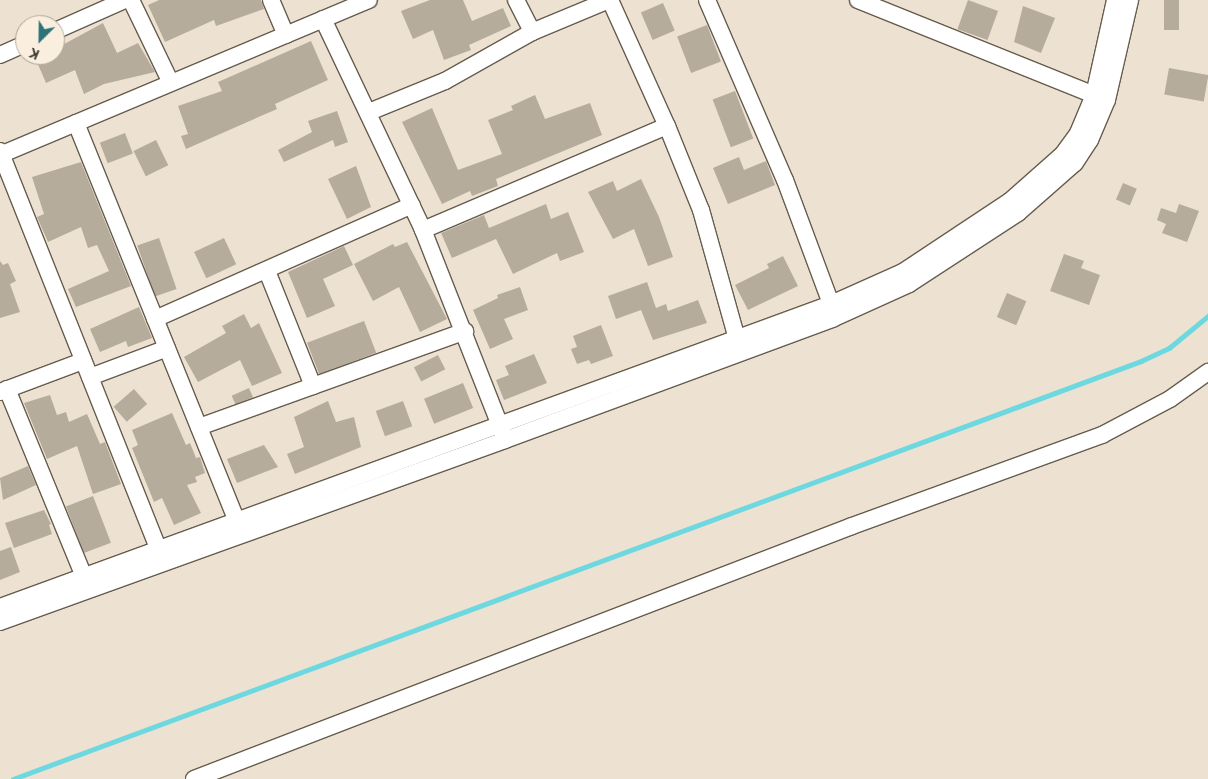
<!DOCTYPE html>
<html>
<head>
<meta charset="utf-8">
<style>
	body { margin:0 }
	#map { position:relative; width:1208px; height:779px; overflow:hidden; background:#ede2d1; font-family:Figtree,sans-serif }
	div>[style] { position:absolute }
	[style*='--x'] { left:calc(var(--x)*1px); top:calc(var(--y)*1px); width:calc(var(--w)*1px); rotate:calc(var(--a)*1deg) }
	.stream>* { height:4.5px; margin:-2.25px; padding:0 2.25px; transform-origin:2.25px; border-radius:2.25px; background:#6dd8df }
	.building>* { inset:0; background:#b6ac9b; transform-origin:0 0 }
	.roads { filter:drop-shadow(1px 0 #665d4e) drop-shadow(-1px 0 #665d4e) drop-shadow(0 1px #665d4e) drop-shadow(0 -1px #665d4e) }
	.minor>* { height:16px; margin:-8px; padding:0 8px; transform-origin:8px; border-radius:8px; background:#fff }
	span { translate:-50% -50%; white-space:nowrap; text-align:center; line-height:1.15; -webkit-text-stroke:5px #faefde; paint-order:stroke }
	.north { position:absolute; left:15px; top:15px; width:50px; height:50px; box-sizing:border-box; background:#faefde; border:1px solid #ada598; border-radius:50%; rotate:203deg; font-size:14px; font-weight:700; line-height:20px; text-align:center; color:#3a362f }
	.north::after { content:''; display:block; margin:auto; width:18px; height:22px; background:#2b7479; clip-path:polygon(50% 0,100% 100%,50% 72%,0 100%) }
</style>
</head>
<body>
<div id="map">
	<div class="stream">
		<div style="--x:13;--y:779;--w:1203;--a:-20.33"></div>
		<div style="--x:1141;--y:361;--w:31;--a:-25"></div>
		<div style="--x:1169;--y:348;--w:50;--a:-39.4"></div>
	</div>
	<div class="building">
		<div style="clip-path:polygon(159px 0,261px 0,264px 9px,216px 26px,214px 20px,165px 42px,148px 5px)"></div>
		<div style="clip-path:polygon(430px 0,463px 0,472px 21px,503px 8px,511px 26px,469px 45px,471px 50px,444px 60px,433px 30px,413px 39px,401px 11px)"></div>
		<div style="left:968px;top:0;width:32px;height:31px;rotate:20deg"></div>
		<div style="left:1164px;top:0;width:15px;height:30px"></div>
		<div style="left:663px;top:3px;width:30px;height:24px;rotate:67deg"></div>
		<div style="clip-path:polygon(1023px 6px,1055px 18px,1041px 53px,1014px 42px)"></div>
		<div style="clip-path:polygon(103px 23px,117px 53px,138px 43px,155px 72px,104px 84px,84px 94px,75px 70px,46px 83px,37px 62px,55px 55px,55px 49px)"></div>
		<div style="left:707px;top:25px;width:39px;height:32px;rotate:69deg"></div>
		<div style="clip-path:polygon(311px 41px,328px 80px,275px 104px,277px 109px,186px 149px,181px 136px,188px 134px,178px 106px,222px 91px,218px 82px)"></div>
		<div style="left:1169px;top:68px;width:40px;height:27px;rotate:10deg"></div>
		<div style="left:735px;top:91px;width:51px;height:24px;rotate:69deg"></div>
		<div style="clip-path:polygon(535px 95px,545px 119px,590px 103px,602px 135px,496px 179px,498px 186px,472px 196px,470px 191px,442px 204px,402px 122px,432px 108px,458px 170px,502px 154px,488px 120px,513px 110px,511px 106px)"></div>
		<div style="clip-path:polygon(337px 111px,348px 142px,335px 147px,333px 140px,284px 162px,278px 150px,312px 132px,308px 121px)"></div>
		<div style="left:125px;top:133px;width:22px;height:27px;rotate:69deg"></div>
		<div style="left:156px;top:140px;width:28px;height:25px;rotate:64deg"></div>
		<div style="clip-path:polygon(739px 157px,744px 170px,766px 161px,775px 185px,728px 204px,713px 168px)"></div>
		<div style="clip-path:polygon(81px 162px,131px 286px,76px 307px,68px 289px,109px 271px,97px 245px,88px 248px,81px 227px,48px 242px,37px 217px,44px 214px,32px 177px)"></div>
		<div style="clip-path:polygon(356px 166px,371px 207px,347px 219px,328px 179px)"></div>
		<div style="clip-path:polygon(641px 179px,659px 217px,673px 257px,648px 266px,634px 229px,613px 239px,588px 192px,613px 181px,617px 191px)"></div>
		<div style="left:1123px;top:183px;width:15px;height:18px;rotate:23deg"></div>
		<div style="clip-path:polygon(546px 204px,551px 219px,568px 212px,584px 252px,560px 261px,557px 253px,513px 274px,496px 239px,452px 258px,441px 233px,484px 215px,489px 228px)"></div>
		<div style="clip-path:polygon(1179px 204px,1199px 211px,1187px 242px,1162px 233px,1166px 224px,1157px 220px,1161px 208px,1176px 213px)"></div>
		<div style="left:159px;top:238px;width:54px;height:23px;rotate:71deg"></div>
		<div style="left:224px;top:238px;width:29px;height:33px;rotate:65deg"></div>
		<div style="clip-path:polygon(407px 242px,447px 319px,420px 332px,399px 287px,373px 301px,354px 264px,393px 244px,395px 247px)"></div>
		<div style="clip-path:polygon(344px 246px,353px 265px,323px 279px,335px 306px,307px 318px,288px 272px)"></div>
		<div style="clip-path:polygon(1064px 254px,1084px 261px,1081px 268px,1100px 275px,1089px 305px,1050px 291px)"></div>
		<div style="clip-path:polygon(783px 256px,798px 286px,748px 310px,735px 285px,769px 268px,767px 264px)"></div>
		<div style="clip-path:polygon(0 261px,3px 265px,8px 263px,16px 281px,10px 284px,20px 312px,0 318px)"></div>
		<div style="clip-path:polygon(647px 282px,656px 308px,666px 304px,668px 311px,698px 300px,707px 323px,653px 340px,641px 310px,616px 319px,608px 296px)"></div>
		<div style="clip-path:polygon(520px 287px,528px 310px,504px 319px,513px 339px,490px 349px,473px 310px,498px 298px,497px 295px)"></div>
		<div style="left:1007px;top:293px;width:21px;height:26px;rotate:23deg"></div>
		<div style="clip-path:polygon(139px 307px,152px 338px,128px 347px,126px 341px,100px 352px,90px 329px)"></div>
		<div style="clip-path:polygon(244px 314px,251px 328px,259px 323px,282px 373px,252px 386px,240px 360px,198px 382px,184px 357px,226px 333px,222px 326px)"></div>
		<div style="left:364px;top:321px;width:34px;height:61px;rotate:69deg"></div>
		<div style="clip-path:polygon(601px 325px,613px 356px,591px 364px,589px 360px,577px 364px,571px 349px,577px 347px,573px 336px)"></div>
		<div style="clip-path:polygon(534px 354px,547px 383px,504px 400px,496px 380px,509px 375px,505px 366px)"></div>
		<div style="left:438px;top:355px;width:16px;height:27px;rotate:63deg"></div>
		<div style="left:463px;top:383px;width:27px;height:42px;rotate:68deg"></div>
		<div style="left:249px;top:388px;width:10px;height:19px;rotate:66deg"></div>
		<div style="left:134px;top:389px;width:20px;height:27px;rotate:49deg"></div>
		<div style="clip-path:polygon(50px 395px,57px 415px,66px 412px,69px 422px,87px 414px,100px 444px,105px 442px,121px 484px,93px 494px,77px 446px,47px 459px,24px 403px)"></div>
		<div style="clip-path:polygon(328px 401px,336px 422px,354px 417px,361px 447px,295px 474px,287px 454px,304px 447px,294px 417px)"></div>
		<div style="left:403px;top:401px;width:27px;height:29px;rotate:70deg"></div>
		<div style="clip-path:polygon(172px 413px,186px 445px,190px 443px,196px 458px,200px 457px,205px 473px,195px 477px,197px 482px,187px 485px,201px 513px,174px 525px,162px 498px,154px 502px,132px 448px,138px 445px,132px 430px)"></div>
		<div style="clip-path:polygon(264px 445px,278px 467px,237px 483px,227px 459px)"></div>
		<div style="clip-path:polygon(28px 466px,36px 485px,3px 500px,0 478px)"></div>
		<div style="left:93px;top:496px;width:50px;height:29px;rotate:69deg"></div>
		<div style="clip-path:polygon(44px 510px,51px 524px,49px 525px,52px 534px,14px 548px,5px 523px)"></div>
		<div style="clip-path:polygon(11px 547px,20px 572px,0 580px,0 551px)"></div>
	</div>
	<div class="roads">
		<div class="minor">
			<div style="--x:131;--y:0;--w:92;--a:64.3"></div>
			<div style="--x:271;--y:0;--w:38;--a:67"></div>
			<div style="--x:516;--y:0;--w:36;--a:63"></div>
			<div style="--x:610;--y:0;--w:138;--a:65.7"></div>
			<div style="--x:667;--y:126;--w:91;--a:68"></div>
			<div style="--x:701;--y:210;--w:134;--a:74.4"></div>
			<div style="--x:707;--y:0;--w:196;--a:66.6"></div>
			<div style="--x:785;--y:180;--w:132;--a:69.6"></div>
			<div style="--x:858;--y:0;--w:254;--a:21.9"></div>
			<div style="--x:323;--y:19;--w:233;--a:64.6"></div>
			<div style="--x:423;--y:230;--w:221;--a:68.5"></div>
			<div style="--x:55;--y:31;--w:77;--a:-23.9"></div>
			<div style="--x:0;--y:55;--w:27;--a:-24"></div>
			<div style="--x:369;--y:112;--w:82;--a:-22.2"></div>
			<div style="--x:445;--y:81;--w:100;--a:-29.4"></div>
			<div style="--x:532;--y:32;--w:83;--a:-22.6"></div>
			<div style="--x:76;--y:123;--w:430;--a:68"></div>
			<div style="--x:0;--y:151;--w:430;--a:68.3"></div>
			<div style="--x:0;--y:155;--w:400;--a:-22.8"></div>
			<div style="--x:423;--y:230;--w:265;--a:-23.1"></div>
			<div style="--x:267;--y:271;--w:124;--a:68.2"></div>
			<div style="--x:155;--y:319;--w:281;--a:-23.9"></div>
			<div style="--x:90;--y:377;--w:82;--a:-20.6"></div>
			<div style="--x:7;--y:389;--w:203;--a:67.7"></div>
			<div style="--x:0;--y:392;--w:89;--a:-20.5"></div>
			<div style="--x:199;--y:427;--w:283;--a:-19.8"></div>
			<div style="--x:0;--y:607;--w:885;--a:-20.03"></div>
			<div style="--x:831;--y:304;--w:79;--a:-24"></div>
			<div style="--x:903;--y:272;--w:128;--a:-33.6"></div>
			<div style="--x:1010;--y:201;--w:71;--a:-41.6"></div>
			<div style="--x:1063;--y:154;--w:26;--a:-54"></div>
			<div style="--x:1078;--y:133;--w:41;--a:-67.2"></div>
			<div style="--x:1094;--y:95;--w:97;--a:-77.5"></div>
			<div style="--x:0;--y:622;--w:537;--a:-19.82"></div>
			<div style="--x:505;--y:440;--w:349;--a:-20.3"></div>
			<div style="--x:832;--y:319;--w:85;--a:-24.4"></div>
			<div style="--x:909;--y:284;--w:130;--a:-33.1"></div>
			<div style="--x:1018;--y:213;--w:76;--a:-41.3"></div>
			<div style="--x:1075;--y:163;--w:27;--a:-57"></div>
			<div style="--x:1090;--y:140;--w:43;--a:-67"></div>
			<div style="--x:1107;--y:100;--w:103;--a:-77"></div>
			<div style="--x:194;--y:779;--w:705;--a:-21.03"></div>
			<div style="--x:852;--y:526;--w:266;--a:-20"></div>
			<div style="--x:1102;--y:435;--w:77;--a:-27.9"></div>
			<div style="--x:1170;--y:399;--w:47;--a:-35.4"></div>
		</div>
	</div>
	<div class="north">K</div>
</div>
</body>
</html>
